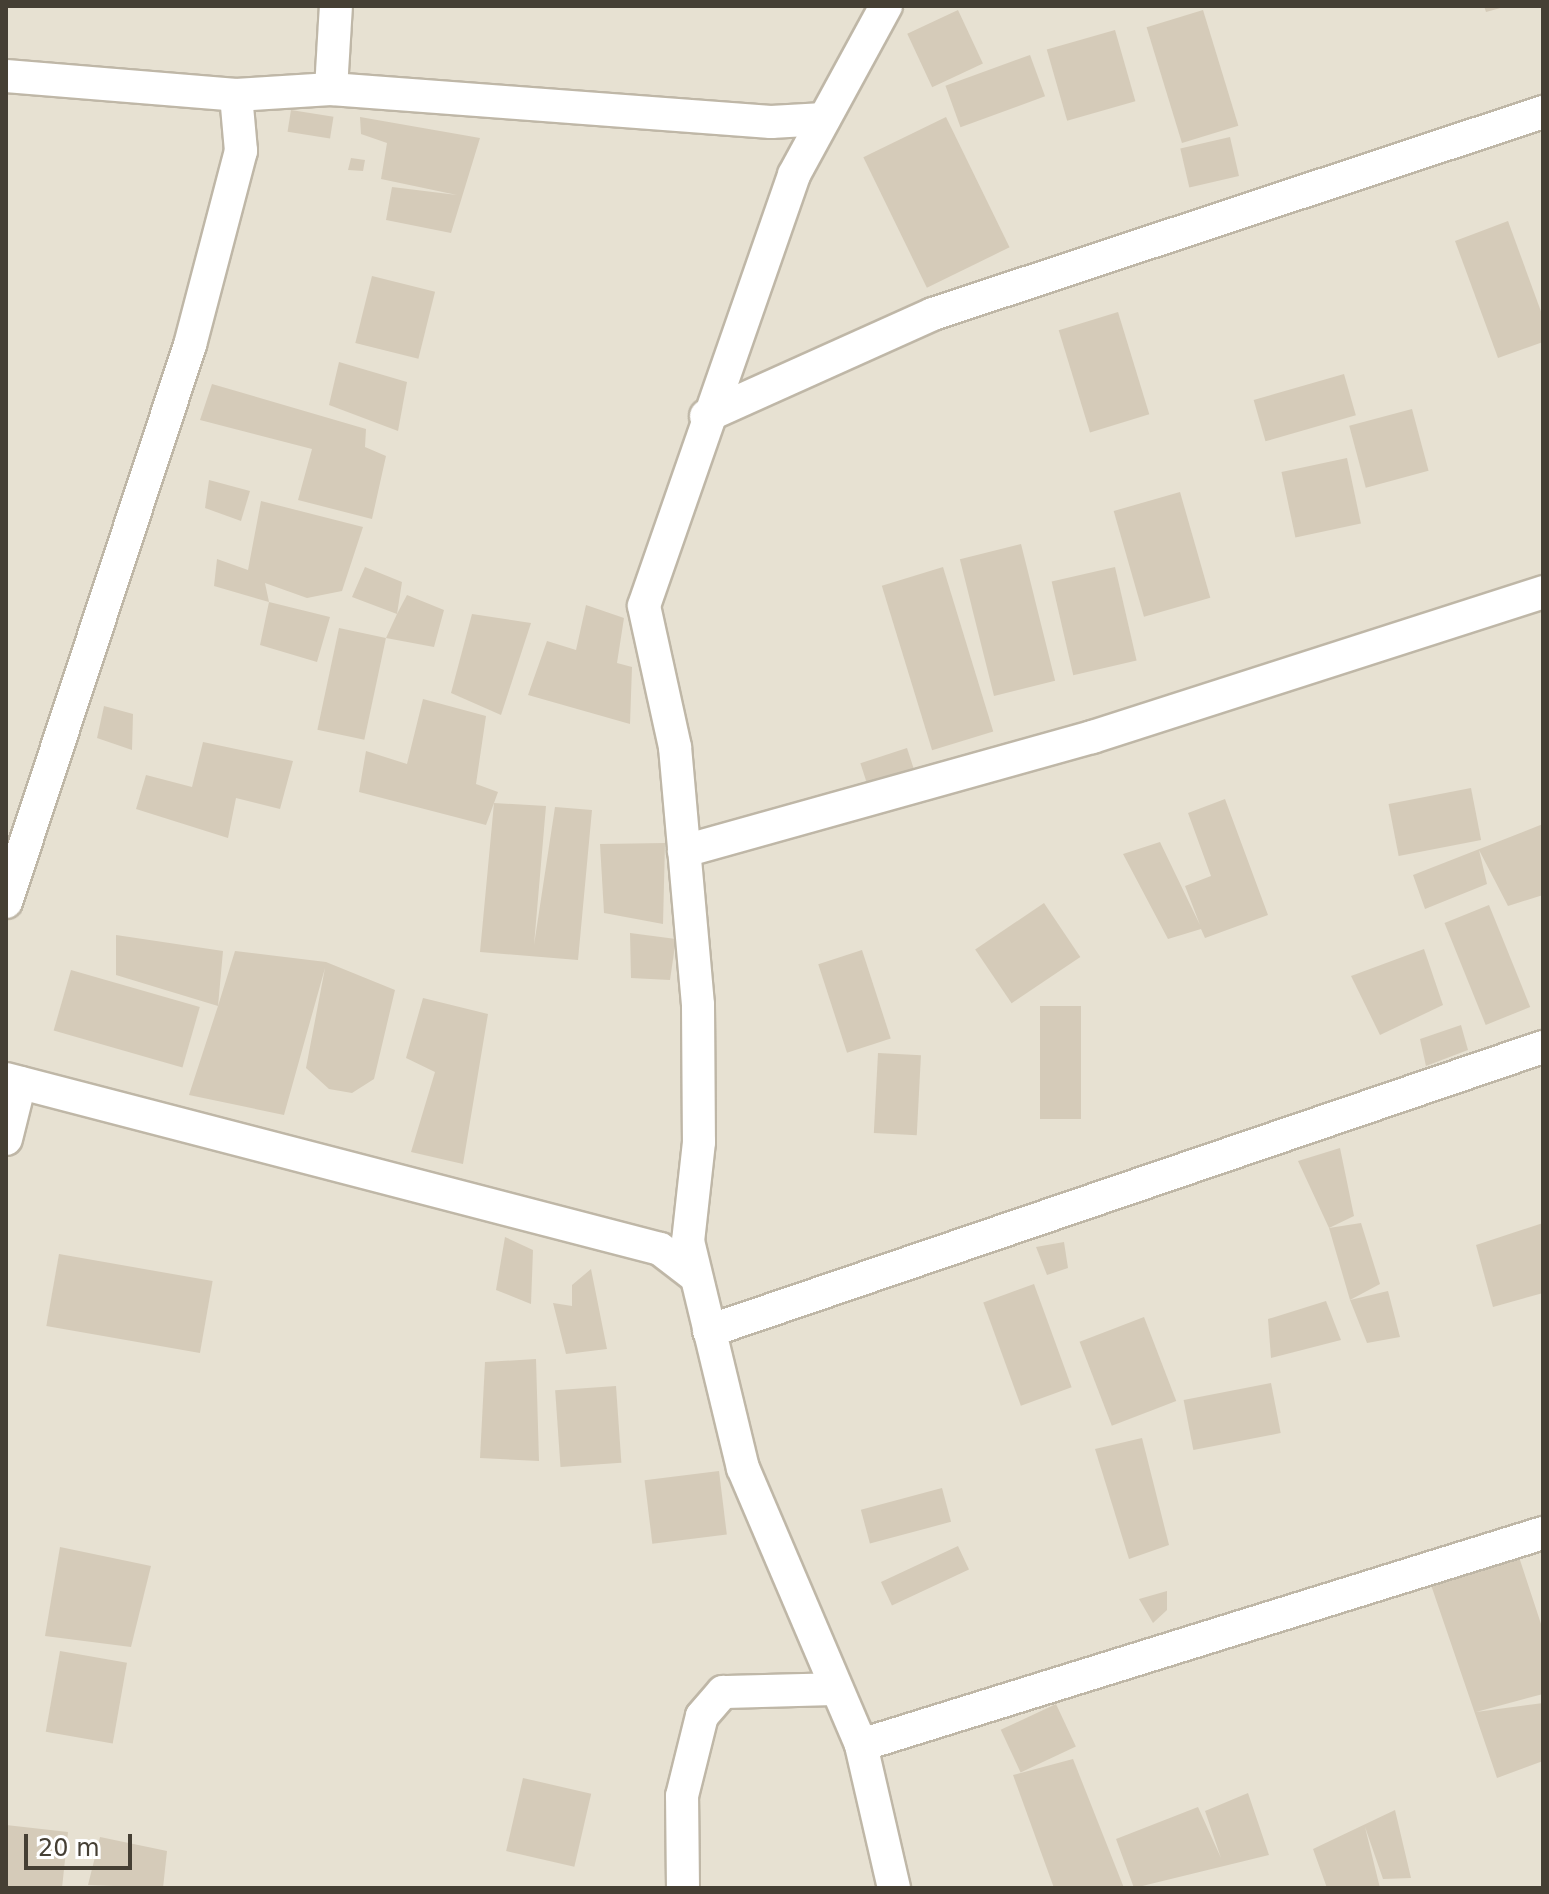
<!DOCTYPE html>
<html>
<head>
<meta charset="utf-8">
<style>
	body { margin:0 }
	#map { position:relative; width:1549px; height:1894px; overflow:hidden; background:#f3efe4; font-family:"DejaVu Sans",sans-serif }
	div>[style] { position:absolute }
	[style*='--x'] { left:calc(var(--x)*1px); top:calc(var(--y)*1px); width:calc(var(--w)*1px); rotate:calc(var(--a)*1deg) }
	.residential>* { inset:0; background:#e7e1d2; transform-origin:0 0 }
	.building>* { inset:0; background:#d5cbb9; transform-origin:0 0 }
	.roads { filter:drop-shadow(2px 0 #bfb7a7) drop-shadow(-2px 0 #bfb7a7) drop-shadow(0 2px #bfb7a7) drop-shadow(0 -2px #bfb7a7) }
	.minor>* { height:32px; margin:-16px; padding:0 16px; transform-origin:16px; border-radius:16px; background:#fff }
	span { translate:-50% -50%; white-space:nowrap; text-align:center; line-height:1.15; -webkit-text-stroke:7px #fff; paint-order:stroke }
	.frame { position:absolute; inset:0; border:8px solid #453f34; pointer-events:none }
	.scale { position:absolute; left:24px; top:1834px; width:108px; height:36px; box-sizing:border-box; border:4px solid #453f34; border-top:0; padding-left:10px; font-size:24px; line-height:28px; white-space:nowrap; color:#453f34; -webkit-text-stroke:6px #fff; paint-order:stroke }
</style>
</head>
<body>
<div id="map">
	<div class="residential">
		<div style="left:6px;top:6px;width:1537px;height:1882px"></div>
	</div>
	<div class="building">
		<div style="clip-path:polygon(1484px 6px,1504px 6px,1504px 7px,1486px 12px)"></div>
		<div style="left:958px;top:10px;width:59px;height:56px;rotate:65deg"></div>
		<div style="left:1203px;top:10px;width:121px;height:59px;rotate:73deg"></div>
		<div style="left:1115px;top:30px;width:74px;height:71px;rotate:74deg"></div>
		<div style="left:1030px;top:55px;width:44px;height:90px;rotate:70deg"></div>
		<div style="left:291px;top:110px;width:43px;height:22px;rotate:9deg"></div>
		<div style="clip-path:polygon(360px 117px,480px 138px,451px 233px,386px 220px,392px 187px,457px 195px,381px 179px,387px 143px,361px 134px)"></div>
		<div style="left:946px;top:117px;width:145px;height:92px;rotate:64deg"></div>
		<div style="left:1230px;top:137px;width:40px;height:51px;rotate:77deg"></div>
		<div style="clip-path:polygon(351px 158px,365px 160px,363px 171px,348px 170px)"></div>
		<div style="clip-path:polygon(1508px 221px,1543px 317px,1543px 342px,1498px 358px,1455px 241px)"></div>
		<div style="left:372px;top:276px;width:65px;height:69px;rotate:14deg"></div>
		<div style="left:1118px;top:312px;width:107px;height:62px;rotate:73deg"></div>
		<div style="clip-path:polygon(339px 362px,407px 382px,398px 431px,329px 405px)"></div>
		<div style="left:1344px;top:374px;width:43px;height:94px;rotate:74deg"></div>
		<div style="clip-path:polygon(212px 384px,366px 429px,365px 447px,386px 456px,372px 519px,298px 500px,312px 449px,200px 420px)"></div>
		<div style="left:1412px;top:409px;width:64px;height:65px;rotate:75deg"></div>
		<div style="left:1347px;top:458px;width:67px;height:67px;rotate:78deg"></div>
		<div style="clip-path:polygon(209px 480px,250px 491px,241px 521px,205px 508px)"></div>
		<div style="left:1180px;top:492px;width:110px;height:69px;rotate:74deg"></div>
		<div style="clip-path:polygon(261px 501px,363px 527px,342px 591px,307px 598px,265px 583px,269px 602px,330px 617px,317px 662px,260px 645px,269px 602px,214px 586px,217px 559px,248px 570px)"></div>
		<div style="left:1021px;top:544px;width:141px;height:63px;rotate:76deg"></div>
		<div style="clip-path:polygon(365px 567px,402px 582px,397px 614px,407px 595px,444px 610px,434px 647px,386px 638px,397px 614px,352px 597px)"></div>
		<div style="left:943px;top:567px;width:172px;height:64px;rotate:73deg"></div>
		<div style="left:1115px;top:567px;width:96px;height:65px;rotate:77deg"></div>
		<div style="clip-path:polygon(586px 605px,624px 618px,617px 663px,632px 667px,630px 724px,528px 695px,547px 641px,576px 650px)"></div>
		<div style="clip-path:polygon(472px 614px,531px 623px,501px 715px,451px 693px)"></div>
		<div style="left:339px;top:628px;width:48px;height:104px;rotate:12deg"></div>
		<div style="clip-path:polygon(423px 699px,486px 716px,476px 784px,498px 792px,494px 803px,546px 806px,534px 945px,555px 807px,592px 810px,578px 960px,480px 952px,494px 803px,486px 825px,359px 792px,366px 751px,407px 764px)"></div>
		<div style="clip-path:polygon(104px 706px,133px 714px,132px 750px,97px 738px)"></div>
		<div style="clip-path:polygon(203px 742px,293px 761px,280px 809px,236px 798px,228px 838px,136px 809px,146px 775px,192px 787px)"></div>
		<div style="left:907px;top:748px;width:25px;height:49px;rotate:72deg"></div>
		<div style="left:1471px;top:788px;width:53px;height:84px;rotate:79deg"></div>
		<div style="clip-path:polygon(1225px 799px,1268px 915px,1205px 938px,1201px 929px,1168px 939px,1123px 854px,1160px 842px,1200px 925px,1185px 886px,1211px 876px,1188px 813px)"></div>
		<div style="clip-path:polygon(1543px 824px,1543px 895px,1508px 906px,1479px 850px,1487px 884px,1425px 909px,1413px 875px)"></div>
		<div style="clip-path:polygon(665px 843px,663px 924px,604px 913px,600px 844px)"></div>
		<div style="left:1044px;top:903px;width:65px;height:83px;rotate:56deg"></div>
		<div style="left:1489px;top:905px;width:110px;height:48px;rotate:68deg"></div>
		<div style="clip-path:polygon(630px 933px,676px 939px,670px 980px,631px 978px)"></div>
		<div style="clip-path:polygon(116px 935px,223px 951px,218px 1006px,235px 951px,326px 962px,395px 990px,374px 1079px,352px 1093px,329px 1089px,306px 1068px,325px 968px,284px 1115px,189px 1095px,218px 1006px,116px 975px)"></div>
		<div style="clip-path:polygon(1424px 949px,1443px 1005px,1380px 1035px,1351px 976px)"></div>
		<div style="left:862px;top:950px;width:93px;height:46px;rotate:72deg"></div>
		<div style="left:71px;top:970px;width:134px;height:63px;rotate:16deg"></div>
		<div style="clip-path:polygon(423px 998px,488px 1014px,463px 1164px,411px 1152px,435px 1072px,406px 1058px)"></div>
		<div style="left:1040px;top:1006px;width:41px;height:113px"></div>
		<div style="clip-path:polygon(1461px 1025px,1468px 1050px,1426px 1066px,1420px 1039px)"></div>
		<div style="left:878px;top:1053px;width:43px;height:80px;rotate:3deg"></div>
		<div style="clip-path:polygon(1340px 1148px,1354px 1216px,1329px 1228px,1298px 1161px)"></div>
		<div style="clip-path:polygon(1361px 1223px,1380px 1284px,1350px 1300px,1329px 1228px)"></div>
		<div style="clip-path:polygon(1543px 1223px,1543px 1293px,1493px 1307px,1476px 1245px)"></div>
		<div style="clip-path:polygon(505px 1237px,533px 1250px,531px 1304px,496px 1290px)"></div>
		<div style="clip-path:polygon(1064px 1242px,1068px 1268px,1047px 1275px,1036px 1247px)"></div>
		<div style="left:59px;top:1254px;width:156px;height:73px;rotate:10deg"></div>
		<div style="clip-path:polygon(591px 1269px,607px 1349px,566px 1354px,553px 1303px,572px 1306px,572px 1285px)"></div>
		<div style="left:1034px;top:1284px;width:110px;height:54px;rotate:70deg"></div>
		<div style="clip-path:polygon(1388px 1291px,1400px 1337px,1367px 1343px,1350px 1300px)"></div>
		<div style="clip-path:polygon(1326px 1301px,1341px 1340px,1271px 1358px,1268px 1319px)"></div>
		<div style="left:1144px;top:1317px;width:90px;height:69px;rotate:69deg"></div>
		<div style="clip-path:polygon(536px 1359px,539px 1461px,480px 1458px,485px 1362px)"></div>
		<div style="left:1271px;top:1383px;width:51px;height:89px;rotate:79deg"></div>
		<div style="left:616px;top:1386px;width:77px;height:61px;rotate:86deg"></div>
		<div style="clip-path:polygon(1142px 1438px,1169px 1545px,1129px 1559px,1095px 1449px)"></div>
		<div style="left:719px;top:1471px;width:64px;height:75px;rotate:83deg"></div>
		<div style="left:942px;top:1488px;width:35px;height:84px;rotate:75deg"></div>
		<div style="left:958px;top:1546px;width:26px;height:85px;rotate:65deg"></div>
		<div style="clip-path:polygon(60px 1547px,151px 1566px,131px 1647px,45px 1636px)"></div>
		<div style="clip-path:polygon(1519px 1557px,1543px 1630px,1543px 1694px,1476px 1712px,1543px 1703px,1543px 1761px,1497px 1778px,1431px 1585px)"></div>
		<div style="clip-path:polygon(1167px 1591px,1167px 1610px,1153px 1623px,1139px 1599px)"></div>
		<div style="left:60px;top:1651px;width:68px;height:82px;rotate:10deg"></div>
		<div style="left:1056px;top:1704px;width:47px;height:61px;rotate:65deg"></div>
		<div style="clip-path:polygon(1073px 1759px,1124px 1888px,1054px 1888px,1013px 1775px)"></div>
		<div style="left:523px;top:1778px;width:70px;height:75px;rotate:13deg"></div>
		<div style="clip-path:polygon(1248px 1793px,1269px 1855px,1134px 1888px,1116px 1839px,1198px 1807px,1221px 1858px,1205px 1811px)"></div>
		<div style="clip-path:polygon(1395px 1810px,1411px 1878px,1383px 1879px,1365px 1827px,1380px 1888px,1327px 1888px,1313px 1849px)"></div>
		<div style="clip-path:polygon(6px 1825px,68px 1832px,62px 1888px,6px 1888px)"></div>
		<div style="clip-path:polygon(100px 1837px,167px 1851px,163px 1888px,88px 1885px)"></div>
	</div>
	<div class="roads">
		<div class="minor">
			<div style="--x:886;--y:6;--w:192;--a:118.6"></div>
			<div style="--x:794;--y:175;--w:456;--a:109.2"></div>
			<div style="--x:644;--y:606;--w:144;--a:77.6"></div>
			<div style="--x:675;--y:747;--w:259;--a:84.9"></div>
			<div style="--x:698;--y:1005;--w:137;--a:89.6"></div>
			<div style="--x:699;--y:1142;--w:100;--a:96.3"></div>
			<div style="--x:688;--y:1241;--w:234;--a:76.4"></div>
			<div style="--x:743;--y:1468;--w:301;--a:66.9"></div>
			<div style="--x:861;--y:1745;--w:147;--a:77"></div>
			<div style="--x:6;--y:76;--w:231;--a:4.7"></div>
			<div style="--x:236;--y:95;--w:95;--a:-3.6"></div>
			<div style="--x:331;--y:89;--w:441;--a:4.3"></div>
			<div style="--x:771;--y:122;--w:53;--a:-3.2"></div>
			<div style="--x:331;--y:89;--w:83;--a:-86.6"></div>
			<div style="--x:706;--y:416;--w:249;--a:-24.2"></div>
			<div style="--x:933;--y:314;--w:643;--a:-18.32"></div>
			<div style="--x:684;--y:851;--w:424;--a:-15.6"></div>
			<div style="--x:1092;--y:737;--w:474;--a:-17.8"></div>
			<div style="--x:6;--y:902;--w:587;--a:-71.72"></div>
			<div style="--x:190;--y:345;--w:201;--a:-75.3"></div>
			<div style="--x:241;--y:151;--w:56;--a:-95.1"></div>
			<div style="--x:6;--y:1079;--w:676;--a:14.57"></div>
			<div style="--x:660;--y:1249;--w:44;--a:37.6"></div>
			<div style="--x:6;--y:1139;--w:58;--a:-76"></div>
			<div style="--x:709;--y:1331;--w:881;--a:-18.81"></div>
			<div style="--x:861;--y:1745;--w:714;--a:-17.27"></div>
			<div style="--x:683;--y:1888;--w:92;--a:-90.6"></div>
			<div style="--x:682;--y:1796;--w:82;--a:-76"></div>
			<div style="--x:702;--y:1716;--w:32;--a:-49"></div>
			<div style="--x:723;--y:1692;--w:113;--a:-1.5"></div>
		</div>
	</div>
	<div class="frame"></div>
	<div class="scale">20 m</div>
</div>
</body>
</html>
